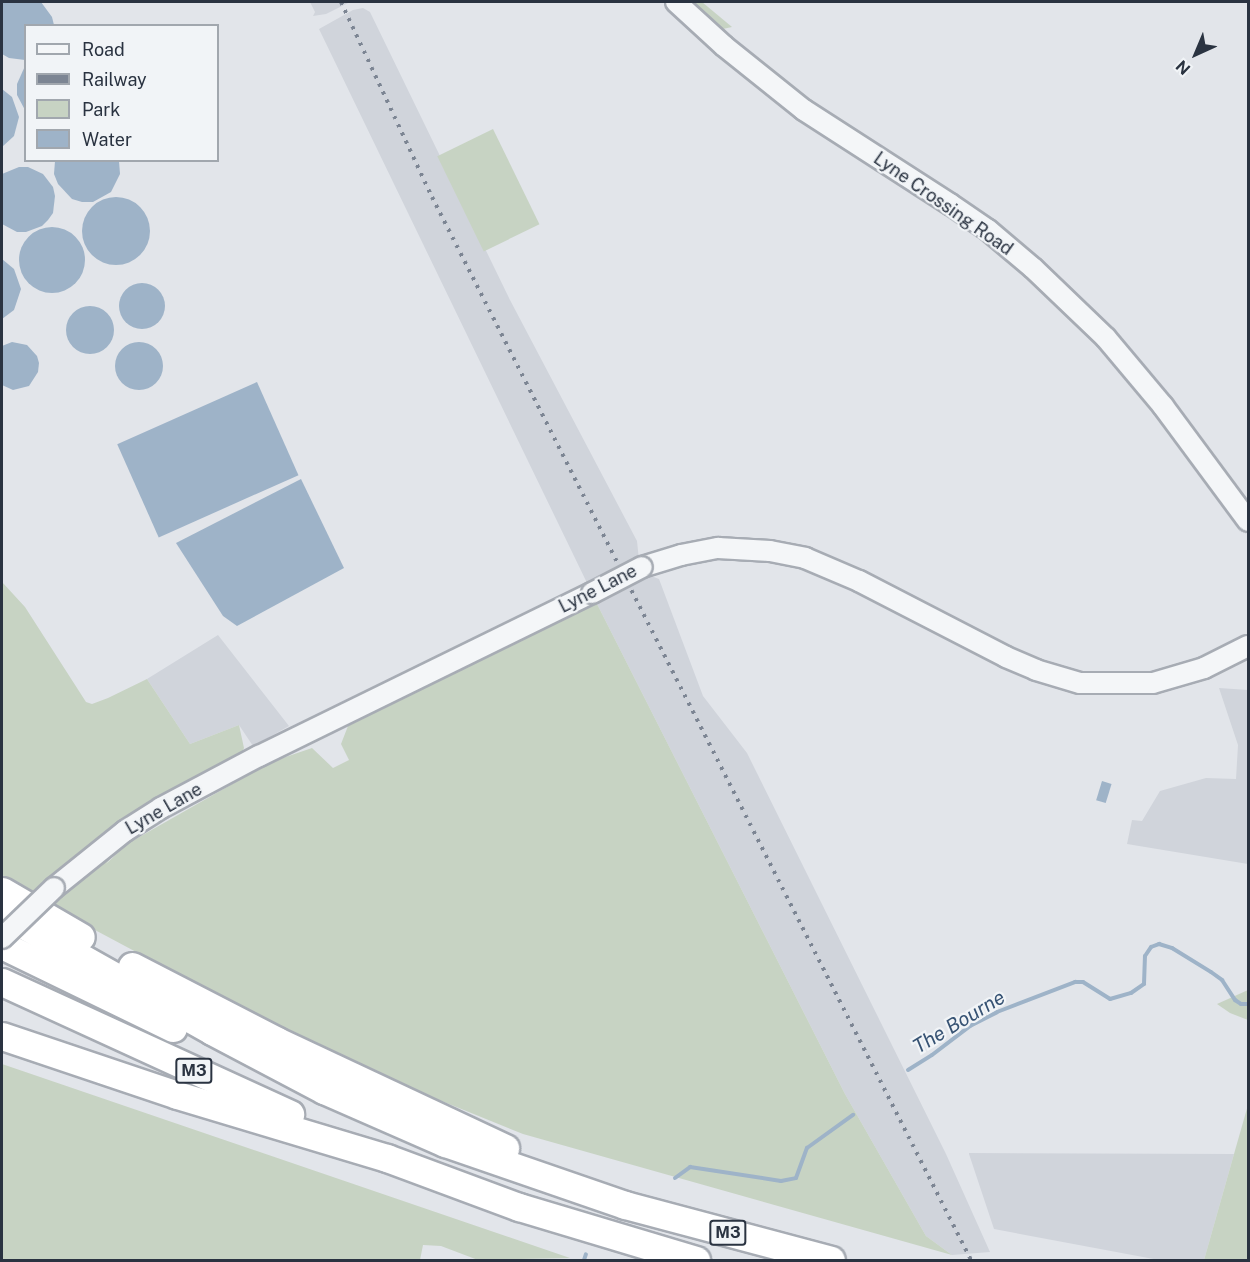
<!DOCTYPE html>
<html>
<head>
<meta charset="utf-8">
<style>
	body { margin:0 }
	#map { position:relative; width:1250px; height:1262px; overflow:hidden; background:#e2e5ea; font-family:"Public Sans",sans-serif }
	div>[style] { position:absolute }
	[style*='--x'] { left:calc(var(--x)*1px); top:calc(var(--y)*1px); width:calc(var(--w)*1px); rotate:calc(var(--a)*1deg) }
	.built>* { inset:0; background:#d0d4db }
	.green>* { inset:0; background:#c7d3c3; transform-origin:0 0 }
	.water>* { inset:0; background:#9eb3c8; transform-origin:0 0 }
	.round { border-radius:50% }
	.stream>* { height:4px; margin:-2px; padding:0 2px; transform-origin:2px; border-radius:2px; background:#9eb3c8 }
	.roads { filter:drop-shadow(2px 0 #a7acb4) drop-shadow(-2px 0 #a7acb4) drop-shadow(0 2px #a7acb4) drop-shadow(0 -2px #a7acb4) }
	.minor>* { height:20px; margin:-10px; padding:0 10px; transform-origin:10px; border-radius:10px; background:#f4f6f8 }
	.highway>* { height:27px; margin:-13.5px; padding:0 13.5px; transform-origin:13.5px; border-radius:13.5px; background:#fff }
	.rail>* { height:4px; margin-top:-2px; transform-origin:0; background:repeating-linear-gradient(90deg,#7c8593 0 3px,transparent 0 9px) }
	.bridges { filter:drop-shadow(2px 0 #a7acb4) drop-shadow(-2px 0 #a7acb4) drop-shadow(0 2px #a7acb4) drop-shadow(0 -2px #a7acb4) }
	.minor-bridge>* { height:20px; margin:-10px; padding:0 10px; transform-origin:10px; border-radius:10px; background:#f4f6f8 }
	span { translate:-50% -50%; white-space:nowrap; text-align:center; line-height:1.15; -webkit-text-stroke:4.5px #f1f4f7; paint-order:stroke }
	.shield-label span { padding:2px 4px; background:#f1f4f7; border:2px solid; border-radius:4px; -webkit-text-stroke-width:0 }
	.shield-label { font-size:16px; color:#2a3341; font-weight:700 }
	.street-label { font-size:18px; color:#2a3341 }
	.water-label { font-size:20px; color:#365273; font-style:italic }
	.frame { position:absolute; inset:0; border:3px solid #2a3341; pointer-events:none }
	.legend { position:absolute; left:24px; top:24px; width:195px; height:138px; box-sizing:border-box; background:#f1f4f7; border:2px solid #a1a7ae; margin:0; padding:8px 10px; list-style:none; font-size:18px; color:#2a3341 }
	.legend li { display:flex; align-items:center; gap:12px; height:30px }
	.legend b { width:30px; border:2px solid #a1a7ae }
	.north { position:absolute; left:1166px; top:24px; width:60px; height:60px; -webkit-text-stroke:4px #f1f4f7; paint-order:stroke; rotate:224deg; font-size:16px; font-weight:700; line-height:24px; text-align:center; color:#2a3341 }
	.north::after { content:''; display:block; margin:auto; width:21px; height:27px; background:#2a3341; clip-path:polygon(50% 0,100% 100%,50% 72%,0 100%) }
</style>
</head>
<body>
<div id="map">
	<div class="built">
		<div style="clip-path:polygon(310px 2px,350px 2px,326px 14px,313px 16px,315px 12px)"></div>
		<div style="clip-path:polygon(363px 8px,370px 12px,510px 300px,637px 541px,639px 560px,588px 585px,319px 29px,353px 10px)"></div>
		<div style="clip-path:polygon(646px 574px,659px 579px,703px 696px,747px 753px,946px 1154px,990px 1252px,952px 1255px,926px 1236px,845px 1094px,595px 600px)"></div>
		<div style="clip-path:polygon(218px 635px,289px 726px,257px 744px,255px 749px,239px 725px,190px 744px,147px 679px)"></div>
		<div style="clip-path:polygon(1219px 688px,1248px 690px,1248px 864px,1127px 844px,1132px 820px,1142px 821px,1160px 791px,1206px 778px,1236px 779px,1238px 745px)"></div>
		<div style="clip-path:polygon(969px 1154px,969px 1153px,1234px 1154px,1204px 1260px,1159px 1260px,994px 1229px)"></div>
	</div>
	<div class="green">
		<div style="clip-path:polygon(689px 2px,702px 2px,732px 27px,718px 30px)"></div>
		<div style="left:493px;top:129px;width:106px;height:62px;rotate:64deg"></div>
		<div style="clip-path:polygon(2px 582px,25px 607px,86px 702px,92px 704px,108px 698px,147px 679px,190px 744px,239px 725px,244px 748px,241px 755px,157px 799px,106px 864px,127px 844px,271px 762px,312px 748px,333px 768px,349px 760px,341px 744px,348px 726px,595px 600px,845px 1094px,926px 1236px,952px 1255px,523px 1134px,385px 1078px,273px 1025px,95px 930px,2px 875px)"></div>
		<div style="clip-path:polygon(1248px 990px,1248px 1020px,1230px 1013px,1217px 1004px)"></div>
		<div style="clip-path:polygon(2px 1064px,570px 1258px,478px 1260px,441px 1246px,423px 1245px,420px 1260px,2px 1260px)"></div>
		<div style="clip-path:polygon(1248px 1105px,1248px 1260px,1204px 1260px,1234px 1154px)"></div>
	</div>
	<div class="water">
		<div style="clip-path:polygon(2px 2px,41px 2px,52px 17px,54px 25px,26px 26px,25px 60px,9px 58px,2px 54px)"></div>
		<div style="clip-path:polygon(25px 66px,25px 110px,17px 95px,17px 84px)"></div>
		<div style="clip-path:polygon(2px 89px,12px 97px,19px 117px,14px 136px,2px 147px)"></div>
		<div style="clip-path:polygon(55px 161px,119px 161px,120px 174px,111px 192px,93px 202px,82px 202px,72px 199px,58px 184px,54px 174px)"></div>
		<div style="clip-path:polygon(19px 167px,28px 167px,43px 174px,53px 187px,55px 196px,53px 213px,48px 220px,42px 226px,26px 232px,17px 232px,2px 224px,2px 174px)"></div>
		<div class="round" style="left:82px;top:197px;width:68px;height:68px"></div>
		<div class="round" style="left:19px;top:227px;width:66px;height:66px"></div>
		<div style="clip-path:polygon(2px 259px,14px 269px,21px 289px,14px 310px,2px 319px)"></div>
		<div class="round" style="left:119px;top:283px;width:46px;height:46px"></div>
		<div class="round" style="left:66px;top:306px;width:48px;height:48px"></div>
		<div class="round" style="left:115px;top:342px;width:48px;height:48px"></div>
		<div style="clip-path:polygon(12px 342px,27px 345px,37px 356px,39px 363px,38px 372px,29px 386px,13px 390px,2px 385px,2px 346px)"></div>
		<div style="left:257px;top:382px;width:102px;height:153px;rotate:66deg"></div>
		<div style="clip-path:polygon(301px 479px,344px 568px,237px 626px,223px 616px,176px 543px)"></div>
		<div style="left:1102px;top:781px;width:10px;height:20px;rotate:17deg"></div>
	</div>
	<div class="stream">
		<div style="--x:908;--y:1070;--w:28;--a:-32"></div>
		<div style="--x:932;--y:1055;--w:48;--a:-37.3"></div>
		<div style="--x:970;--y:1026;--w:30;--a:-27"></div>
		<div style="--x:997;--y:1012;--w:84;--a:-21"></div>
		<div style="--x:1075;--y:982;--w:8;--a:0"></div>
		<div style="--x:1083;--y:982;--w:32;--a:32"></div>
		<div style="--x:1110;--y:999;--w:22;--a:-16"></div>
		<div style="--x:1131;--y:993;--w:16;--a:-35"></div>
		<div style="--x:1144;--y:984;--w:28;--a:-88"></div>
		<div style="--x:1145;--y:956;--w:11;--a:-56"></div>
		<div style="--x:1151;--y:947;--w:9;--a:-21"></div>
		<div style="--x:1159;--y:944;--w:14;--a:17"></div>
		<div style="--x:1172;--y:948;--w:46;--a:31.6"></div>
		<div style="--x:1211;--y:972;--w:14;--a:36"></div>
		<div style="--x:1222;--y:980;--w:24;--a:57"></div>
		<div style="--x:1235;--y:1000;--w:7;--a:34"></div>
		<div style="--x:1241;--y:1004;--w:7;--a:0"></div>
		<div style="--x:675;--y:1178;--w:19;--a:-36"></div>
		<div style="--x:690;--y:1167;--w:92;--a:8.7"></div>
		<div style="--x:781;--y:1181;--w:15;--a:-11"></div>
		<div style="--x:796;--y:1178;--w:32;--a:-70"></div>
		<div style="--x:807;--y:1148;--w:57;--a:-35.7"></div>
		<div style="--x:584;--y:1260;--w:6;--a:-72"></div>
	</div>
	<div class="roads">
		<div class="minor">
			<div style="--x:676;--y:2;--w:65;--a:42.5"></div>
			<div style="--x:724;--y:46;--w:102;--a:38.7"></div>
			<div style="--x:804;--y:110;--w:174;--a:32.8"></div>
			<div style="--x:950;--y:204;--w:46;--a:34.4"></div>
			<div style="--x:988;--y:230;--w:59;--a:40.2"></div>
			<div style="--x:1033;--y:268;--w:101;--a:43.8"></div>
			<div style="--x:1106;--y:338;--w:89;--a:50"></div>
			<div style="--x:1163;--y:406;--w:143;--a:53.5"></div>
			<div style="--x:642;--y:567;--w:41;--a:-17.1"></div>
			<div style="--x:681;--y:555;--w:38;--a:-11"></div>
			<div style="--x:718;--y:548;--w:52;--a:3.3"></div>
			<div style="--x:770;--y:551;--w:36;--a:11"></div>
			<div style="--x:805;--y:558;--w:59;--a:23.1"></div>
			<div style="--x:859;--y:581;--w:165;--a:27.3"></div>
			<div style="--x:1006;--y:657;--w:33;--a:23"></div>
			<div style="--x:1036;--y:670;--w:46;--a:16.5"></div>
			<div style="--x:1080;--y:683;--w:73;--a:0"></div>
			<div style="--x:1153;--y:683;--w:53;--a:-16.4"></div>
			<div style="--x:1204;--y:668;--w:49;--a:-26.6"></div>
			<div style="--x:54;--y:888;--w:91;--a:-38.8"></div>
			<div style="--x:125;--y:831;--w:43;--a:-32.6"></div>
			<div style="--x:161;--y:808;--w:111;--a:-28"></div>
			<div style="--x:259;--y:756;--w:371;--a:-26.1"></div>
		</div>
		<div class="highway">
			<div style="--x:2;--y:891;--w:91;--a:30.2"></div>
			<div style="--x:2;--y:913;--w:241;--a:29.3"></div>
			<div style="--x:212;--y:1031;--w:127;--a:27.8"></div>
			<div style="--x:324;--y:1090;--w:132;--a:23.7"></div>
			<div style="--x:445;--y:1143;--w:190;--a:19"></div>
			<div style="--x:625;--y:1205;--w:213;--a:14.9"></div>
			<div style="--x:2;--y:945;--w:190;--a:25.9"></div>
			<div style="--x:132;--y:966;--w:163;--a:27.3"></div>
			<div style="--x:277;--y:1041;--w:252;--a:25.1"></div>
			<div style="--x:2;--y:982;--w:317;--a:24.6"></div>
			<div style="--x:2;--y:1036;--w:185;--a:18.6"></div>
			<div style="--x:177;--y:1095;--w:219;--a:16.7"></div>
			<div style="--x:387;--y:1158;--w:141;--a:20.4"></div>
			<div style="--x:519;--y:1207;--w:185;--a:16.7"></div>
		</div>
	</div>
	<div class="rail">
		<div style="--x:341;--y:2;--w:215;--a:65"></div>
		<div style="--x:432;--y:197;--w:1192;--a:63.11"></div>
	</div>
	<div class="bridges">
		<div class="minor-bridge">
			<div style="--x:592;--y:593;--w:56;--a:-27.5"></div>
			<div style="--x:2;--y:938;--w:72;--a:-43.9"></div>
		</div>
	</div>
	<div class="shield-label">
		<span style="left:194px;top:1071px">M3</span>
		<span style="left:728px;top:1233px">M3</span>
	</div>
	<div class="street-label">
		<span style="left:943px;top:204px;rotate:35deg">Lyne Crossing Road</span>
		<span style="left:598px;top:589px;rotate:-27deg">Lyne Lane</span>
		<span style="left:164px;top:809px;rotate:-30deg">Lyne Lane</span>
	</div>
	<div class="water-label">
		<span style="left:959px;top:1022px;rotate:-31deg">The Bourne</span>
	</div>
	<div class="frame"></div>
	<ul class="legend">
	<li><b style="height:8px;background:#f4f6f8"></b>Road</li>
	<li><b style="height:8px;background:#7c8593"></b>Railway</li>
	<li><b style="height:16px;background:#c7d3c3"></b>Park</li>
	<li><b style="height:16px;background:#9eb3c8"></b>Water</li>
	</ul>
	<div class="north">N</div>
</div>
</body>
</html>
